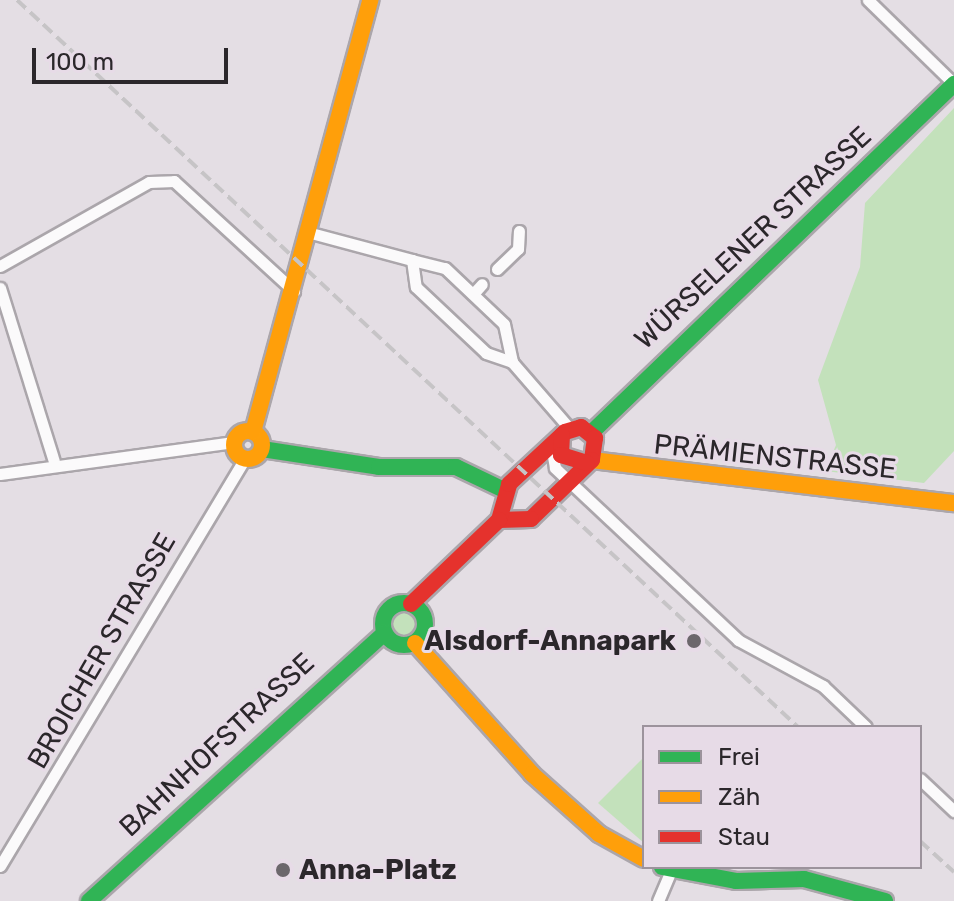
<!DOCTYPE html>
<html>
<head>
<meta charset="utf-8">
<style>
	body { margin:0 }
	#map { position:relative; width:954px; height:901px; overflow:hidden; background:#e4dee4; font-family:Rubik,sans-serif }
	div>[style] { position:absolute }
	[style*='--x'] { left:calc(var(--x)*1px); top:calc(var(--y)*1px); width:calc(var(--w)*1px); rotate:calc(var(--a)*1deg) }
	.green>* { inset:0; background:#c3e1bb }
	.round { border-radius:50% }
	.roads { filter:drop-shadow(2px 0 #aba6ab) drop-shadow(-2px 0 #aba6ab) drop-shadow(0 2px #aba6ab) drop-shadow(0 -2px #aba6ab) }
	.street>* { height:11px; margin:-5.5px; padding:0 5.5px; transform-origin:5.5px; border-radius:5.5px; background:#fbfafb }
	.fast>* { height:16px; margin:-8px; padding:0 8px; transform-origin:8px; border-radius:8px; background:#30b455 }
	.fast>.ring { margin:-8px; padding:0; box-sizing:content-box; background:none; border:16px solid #30b455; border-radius:50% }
	.slow>* { height:16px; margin:-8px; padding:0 8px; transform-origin:8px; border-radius:8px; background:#ff9f0a }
	.slow>.ring { margin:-8px; padding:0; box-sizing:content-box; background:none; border:16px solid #ff9f0a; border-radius:50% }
	.jam>* { height:16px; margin:-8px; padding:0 8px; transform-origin:8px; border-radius:8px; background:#e5322d }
	.rail>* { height:4px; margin-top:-2px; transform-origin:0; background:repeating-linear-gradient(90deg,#c6c4c6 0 12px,transparent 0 18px) }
	.dots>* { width:22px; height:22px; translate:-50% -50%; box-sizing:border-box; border:4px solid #e7dbe7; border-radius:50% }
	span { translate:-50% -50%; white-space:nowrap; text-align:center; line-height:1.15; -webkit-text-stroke:6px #e7dbe7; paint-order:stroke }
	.street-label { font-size:28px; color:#2b272b }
	.poi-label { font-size:28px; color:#2b272b; font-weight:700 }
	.right { translate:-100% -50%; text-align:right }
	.left { translate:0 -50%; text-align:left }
	.legend { position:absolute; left:642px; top:725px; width:280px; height:144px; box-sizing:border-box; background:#e7dbe7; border:2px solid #9c939c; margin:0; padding:10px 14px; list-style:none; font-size:24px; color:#2b272b }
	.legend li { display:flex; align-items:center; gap:16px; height:40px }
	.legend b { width:40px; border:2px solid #9c939c }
	.scale { position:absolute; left:32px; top:48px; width:196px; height:36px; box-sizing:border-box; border:4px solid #2b272b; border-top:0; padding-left:10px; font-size:24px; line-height:28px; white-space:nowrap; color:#2b272b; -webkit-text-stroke:6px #e7dbe7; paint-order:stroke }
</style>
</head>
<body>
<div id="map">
	<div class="green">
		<div style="clip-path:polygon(954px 108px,954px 451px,924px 483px,825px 471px,836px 445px,818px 380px,860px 267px,865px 203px)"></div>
		<div class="round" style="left:389px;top:610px;width:30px;height:30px"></div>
		<div style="clip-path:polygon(644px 757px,644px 843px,598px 803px)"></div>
	</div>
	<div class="roads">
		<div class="street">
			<div style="--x:868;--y:0;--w:120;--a:44.3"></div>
			<div style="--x:311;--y:233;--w:105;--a:15"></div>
			<div style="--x:412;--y:260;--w:27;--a:82"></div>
			<div style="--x:416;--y:287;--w:96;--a:43.3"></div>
			<div style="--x:486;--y:353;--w:28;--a:19"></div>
			<div style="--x:512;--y:362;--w:89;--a:49.1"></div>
			<div style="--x:412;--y:260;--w:34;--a:14"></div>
			<div style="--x:445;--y:268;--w:81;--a:43.5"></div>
			<div style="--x:504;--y:324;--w:39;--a:78"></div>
			<div style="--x:0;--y:266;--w:171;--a:-29.4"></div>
			<div style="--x:149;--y:182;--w:25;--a:-2"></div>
			<div style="--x:174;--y:181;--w:163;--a:42.5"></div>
			<div style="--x:497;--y:269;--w:29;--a:-44"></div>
			<div style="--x:518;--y:249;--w:18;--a:-87"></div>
			<div style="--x:0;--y:288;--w:181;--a:72.7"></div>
			<div style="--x:473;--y:294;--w:13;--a:-48"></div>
			<div style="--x:551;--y:445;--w:23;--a:80"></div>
			<div style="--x:555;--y:468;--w:251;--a:43.2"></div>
			<div style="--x:738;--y:640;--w:97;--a:28.4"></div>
			<div style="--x:823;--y:686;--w:59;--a:43.6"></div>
			<div style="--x:0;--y:474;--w:236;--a:-7.8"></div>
			<div style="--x:920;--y:779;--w:47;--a:43.3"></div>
			<div style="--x:0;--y:866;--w:475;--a:-59"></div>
			<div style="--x:658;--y:901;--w:33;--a:-67"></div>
		</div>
		<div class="fast">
			<div style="--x:591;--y:433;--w:504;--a:-43.87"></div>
			<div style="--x:262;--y:449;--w:118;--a:8.7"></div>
			<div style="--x:379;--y:467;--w:77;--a:0"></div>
			<div style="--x:456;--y:467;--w:53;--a:25.6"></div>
			<div class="ring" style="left:383px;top:603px;width:26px;height:26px"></div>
			<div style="--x:662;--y:867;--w:75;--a:10.7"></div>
			<div style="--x:736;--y:881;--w:68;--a:-1.7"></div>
			<div style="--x:804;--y:879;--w:84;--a:15.2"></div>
			<div style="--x:89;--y:901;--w:399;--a:-42.2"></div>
		</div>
		<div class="slow">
			<div class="ring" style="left:234px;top:431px;width:12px;height:12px"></div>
			<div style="--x:253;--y:432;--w:448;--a:-74.8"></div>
			<div style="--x:592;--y:460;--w:365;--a:6.8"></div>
			<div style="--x:415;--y:643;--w:176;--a:48.2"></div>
			<div style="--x:532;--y:774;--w:90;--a:41.8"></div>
			<div style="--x:599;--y:834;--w:51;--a:29.1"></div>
		</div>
		<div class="jam">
			<div style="--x:581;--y:427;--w:18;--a:38"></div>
			<div style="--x:595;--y:438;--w:22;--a:98"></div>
			<div style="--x:592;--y:460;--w:85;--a:136"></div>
			<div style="--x:531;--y:519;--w:32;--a:178"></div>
			<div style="--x:499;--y:520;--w:37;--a:-74"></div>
			<div style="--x:509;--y:484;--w:76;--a:-42.9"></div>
			<div style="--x:565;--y:432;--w:17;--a:-17"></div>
			<div style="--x:562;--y:435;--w:20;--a:93"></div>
			<div style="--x:561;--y:455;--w:27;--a:17"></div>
			<div style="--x:411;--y:604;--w:122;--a:-43.7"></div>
		</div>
	</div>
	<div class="rail">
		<div style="--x:17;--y:0;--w:1067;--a:42.95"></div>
		<div style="--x:920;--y:841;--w:46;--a:42.4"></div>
	</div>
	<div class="dots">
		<div style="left:694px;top:641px;background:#6c676c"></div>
		<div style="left:283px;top:870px;background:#6c676c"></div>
	</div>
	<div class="street-label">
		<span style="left:753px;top:238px;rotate:-43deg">WÜRSELENER STRASSE</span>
		<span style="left:775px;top:457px;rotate:6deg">PRÄMIENSTRASSE</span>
		<span style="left:102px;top:651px;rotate:-60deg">BROICHER STRASSE</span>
		<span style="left:217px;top:745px;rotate:-43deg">BAHNHOFSTRASSE</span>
	</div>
	<div class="poi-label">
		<span class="right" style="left:676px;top:641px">Alsdorf-Annapark</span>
		<span class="left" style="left:299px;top:870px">Anna-Platz</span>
	</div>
	<ul class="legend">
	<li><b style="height:10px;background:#30b455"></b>Frei</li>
	<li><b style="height:10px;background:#ff9f0a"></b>Zäh</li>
	<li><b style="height:10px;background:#e5322d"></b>Stau</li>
	</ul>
	<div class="scale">100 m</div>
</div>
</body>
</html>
